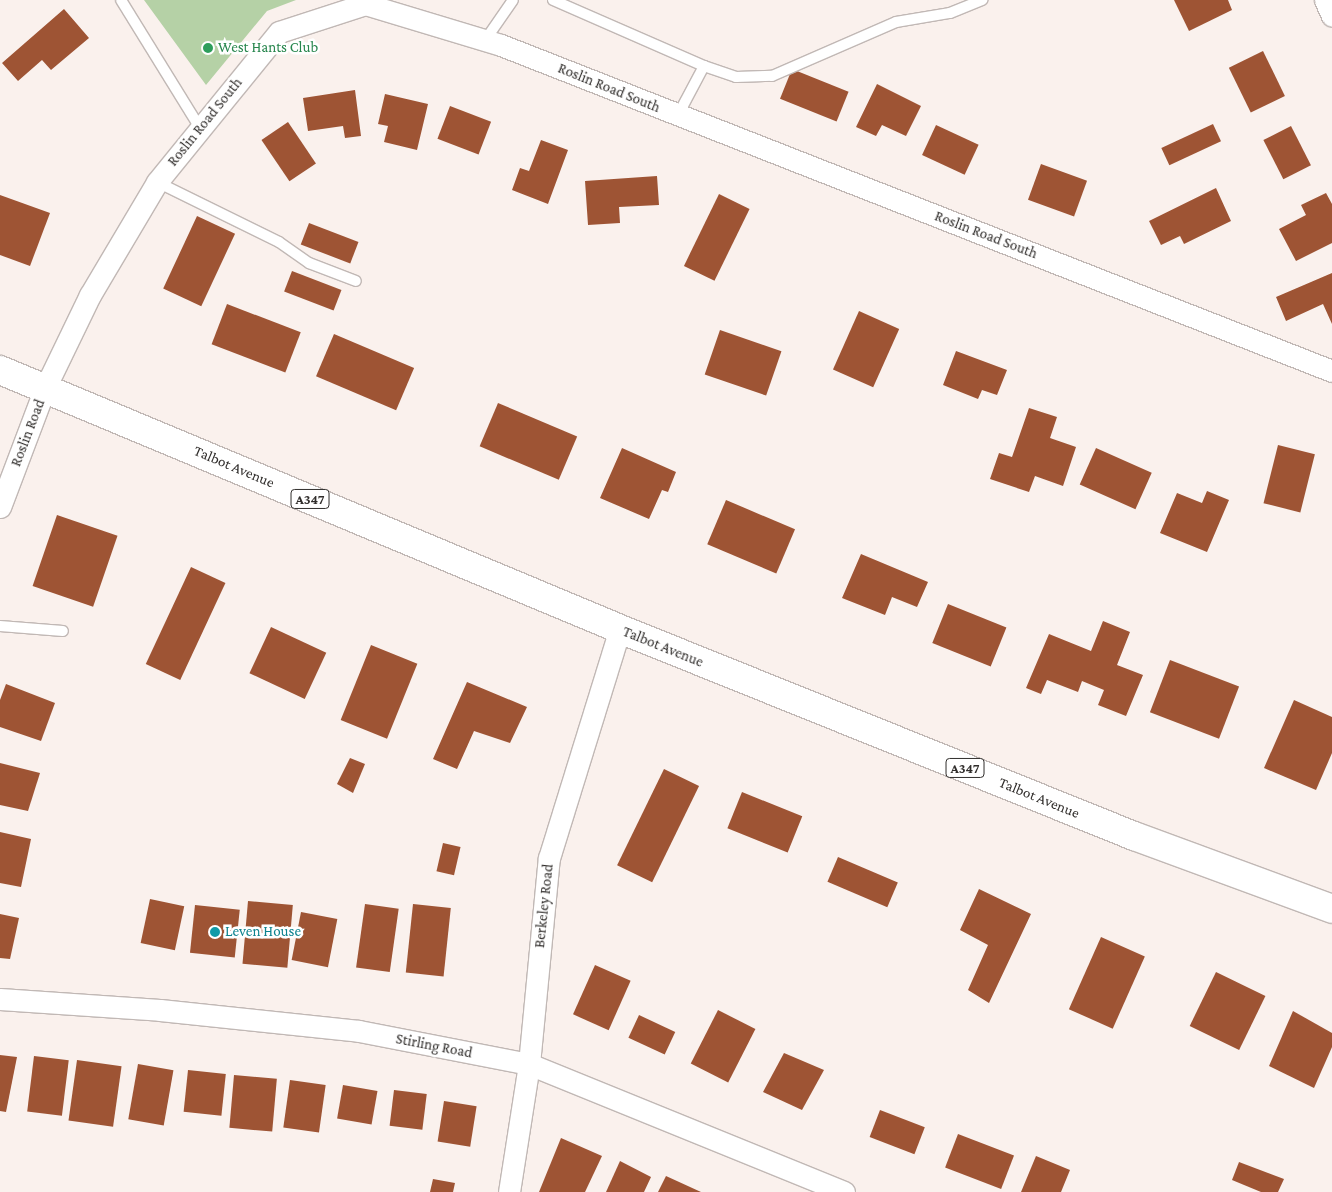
<!DOCTYPE html>
<html>
<head>
<meta charset="utf-8">
<style>
	body { margin:0 }
	#map { position:relative; width:1332px; height:1192px; overflow:hidden; background:#faf1ed; font-family:"Crimson Pro",serif }
	div>[style] { position:absolute }
	[style*='--x'] { left:calc(var(--x)*1px); top:calc(var(--y)*1px); width:calc(var(--w)*1px); rotate:calc(var(--a)*1deg) }
	.green>* { inset:0; background:#b5d1a6 }
	.building>* { inset:0; background:#9e5434; transform-origin:0 0 }
	.roads { filter:drop-shadow(1px 0 #c1b8b5) drop-shadow(-1px 0 #c1b8b5) drop-shadow(0 1px #c1b8b5) drop-shadow(0 -1px #c1b8b5) }
	.lane>* { height:10px; margin:-5px; padding:0 5px; transform-origin:5px; border-radius:5px; background:#fff }
	.street>* { height:21px; margin:-10.5px; padding:0 10.5px; transform-origin:10.5px; border-radius:10.5px; background:#fff }
	.primary>* { height:28px; margin:-14px; padding:0 14px; transform-origin:14px; border-radius:14px; background:#fff }
	.dots>* { width:14px; height:14px; translate:-50% -50%; box-sizing:border-box; border:2px solid #fff; border-radius:50% }
	span { translate:-50% -50%; white-space:nowrap; text-align:center; line-height:1.15; -webkit-text-stroke:5px #fff; paint-order:stroke }
	.shield-label span { padding:1px 4px; background:#fff; border:1px solid; border-radius:4px; -webkit-text-stroke-width:0 }
	.shield-label { font-size:14px; color:#302d2b; font-weight:700 }
	.leisure-label { font-size:15px; color:#27864d }
	.left { translate:0 -50%; text-align:left }
	.street-label { font-size:15px; color:#302d2b }
	.culture-label { font-size:15px; color:#0d838f }
</style>
</head>
<body>
<div id="map">
	<div class="green">
		<div style="clip-path:polygon(144px 0,296px 0,267px 11px,206px 85px)"></div>
	</div>
	<div class="building">
		<div style="clip-path:polygon(1174px 0,1228px 0,1232px 10px,1189px 31px)"></div>
		<div style="clip-path:polygon(64px 9px,89px 38px,51px 70px,42px 60px,18px 81px,2px 63px)"></div>
		<div style="left:1263px;top:51px;width:50px;height:38px;rotate:64deg"></div>
		<div style="left:792px;top:69px;width:61px;height:32px;rotate:22deg"></div>
		<div style="clip-path:polygon(877px 84px,921px 106px,906px 136px,882px 125px,876px 136px,856px 127px)"></div>
		<div style="clip-path:polygon(355px 90px,361px 136px,345px 138px,343px 126px,308px 131px,303px 98px)"></div>
		<div style="clip-path:polygon(385px 94px,428px 104px,417px 150px,384px 142px,388px 126px,378px 124px)"></div>
		<div style="left:450px;top:106px;width:44px;height:35px;rotate:21deg"></div>
		<div style="left:288px;top:122px;width:50px;height:32px;rotate:56deg"></div>
		<div style="left:1213px;top:124px;width:19px;height:57px;rotate:65deg"></div>
		<div style="left:936px;top:125px;width:47px;height:33px;rotate:25deg"></div>
		<div style="left:1291px;top:126px;width:44px;height:31px;rotate:63deg"></div>
		<div style="clip-path:polygon(541px 140px,568px 150px,548px 204px,512px 190px,520px 168px,529px 171px)"></div>
		<div style="left:1041px;top:164px;width:49px;height:38px;rotate:20deg"></div>
		<div style="clip-path:polygon(657px 176px,659px 205px,619px 207px,620px 223px,588px 225px,585px 181px)"></div>
		<div style="clip-path:polygon(1216px 188px,1231px 221px,1184px 244px,1180px 236px,1161px 245px,1149px 221px)"></div>
		<div style="clip-path:polygon(1326px 193px,1332px 204px,1332px 243px,1296px 261px,1279px 229px,1306px 215px,1301px 205px)"></div>
		<div style="left:719px;top:194px;width:34px;height:80px;rotate:26deg"></div>
		<div style="clip-path:polygon(0 195px,50px 213px,30px 266px,0 255px)"></div>
		<div style="left:197px;top:216px;width:42px;height:80px;rotate:25deg"></div>
		<div style="left:309px;top:223px;width:53px;height:23px;rotate:21deg"></div>
		<div style="left:292px;top:271px;width:53px;height:22px;rotate:21deg"></div>
		<div style="clip-path:polygon(1332px 273px,1332px 324px,1323px 304px,1286px 321px,1276px 297px)"></div>
		<div style="left:227px;top:304px;width:79px;height:43px;rotate:21deg"></div>
		<div style="left:859px;top:311px;width:44px;height:64px;rotate:24deg"></div>
		<div style="left:720px;top:330px;width:65px;height:47px;rotate:19deg"></div>
		<div style="left:334px;top:334px;width:87px;height:46px;rotate:23deg"></div>
		<div style="clip-path:polygon(956px 351px,1007px 370px,997px 395px,982px 390px,978px 399px,943px 385px)"></div>
		<div style="left:498px;top:403px;width:86px;height:47px;rotate:23deg"></div>
		<div style="clip-path:polygon(1029px 408px,1057px 417px,1050px 438px,1076px 447px,1063px 486px,1035px 476px,1029px 492px,990px 479px,999px 453px,1012px 457px)"></div>
		<div style="left:1278px;top:445px;width:38px;height:60px;rotate:14deg"></div>
		<div style="clip-path:polygon(622px 448px,676px 472px,668px 492px,662px 490px,649px 519px,600px 498px)"></div>
		<div style="left:1096px;top:448px;width:61px;height:40px;rotate:24deg"></div>
		<div style="clip-path:polygon(1207px 491px,1229px 500px,1207px 552px,1160px 533px,1177px 493px,1202px 503px)"></div>
		<div style="left:726px;top:500px;width:75px;height:48px;rotate:23deg"></div>
		<div style="left:57px;top:515px;width:64px;height:75px;rotate:19deg"></div>
		<div style="clip-path:polygon(861px 554px,928px 582px,917px 607px,892px 597px,885px 615px,842px 598px)"></div>
		<div style="left:191px;top:567px;width:38px;height:107px;rotate:25deg"></div>
		<div style="left:948px;top:604px;width:63px;height:42px;rotate:22deg"></div>
		<div style="clip-path:polygon(1103px 621px,1130px 632px,1117px 665px,1143px 675px,1126px 716px,1098px 705px,1104px 690px,1082px 681px,1078px 692px,1047px 680px,1041px 694px,1026px 688px,1049px 634px,1091px 651px)"></div>
		<div style="left:271px;top:627px;width:61px;height:51px;rotate:25deg"></div>
		<div style="left:371px;top:645px;width:50px;height:81px;rotate:22deg"></div>
		<div style="left:1170px;top:660px;width:74px;height:56px;rotate:21deg"></div>
		<div style="clip-path:polygon(467px 682px,527px 707px,510px 743px,474px 731px,457px 769px,433px 759px)"></div>
		<div style="clip-path:polygon(6px 684px,55px 703px,41px 741px,0 727px,0 700px)"></div>
		<div style="clip-path:polygon(1294px 700px,1332px 717px,1332px 753px,1316px 790px,1264px 768px)"></div>
		<div style="clip-path:polygon(350px 758px,365px 764px,353px 793px,337px 784px)"></div>
		<div style="clip-path:polygon(0 763px,40px 773px,28px 811px,0 805px)"></div>
		<div style="left:664px;top:769px;width:39px;height:107px;rotate:26deg"></div>
		<div style="left:742px;top:792px;width:65px;height:39px;rotate:22deg"></div>
		<div style="clip-path:polygon(0 832px,31px 839px,21px 887px,0 883px)"></div>
		<div style="left:443px;top:843px;width:18px;height:29px;rotate:13deg"></div>
		<div style="left:838px;top:857px;width:65px;height:27px;rotate:23deg"></div>
		<div style="clip-path:polygon(979px 889px,1031px 914px,989px 1003px,968px 990px,988px 945px,960px 930px)"></div>
		<div style="left:150px;top:899px;width:35px;height:45px;rotate:12deg"></div>
		<div style="left:248px;top:901px;width:45px;height:63px;rotate:5deg"></div>
		<div style="left:365px;top:904px;width:34px;height:64px;rotate:8deg"></div>
		<div style="left:413px;top:904px;width:38px;height:69px;rotate:6deg"></div>
		<div style="left:195px;top:905px;width:45px;height:48px;rotate:6deg"></div>
		<div style="left:301px;top:912px;width:37px;height:49px;rotate:11deg"></div>
		<div style="clip-path:polygon(0 914px,19px 918px,10px 959px,0 958px)"></div>
		<div style="left:1101px;top:937px;width:48px;height:79px;rotate:24deg"></div>
		<div style="left:595px;top:965px;width:39px;height:54px;rotate:24deg"></div>
		<div style="left:1216px;top:972px;width:55px;height:60px;rotate:26deg"></div>
		<div style="left:718px;top:1010px;width:42px;height:60px;rotate:27deg"></div>
		<div style="clip-path:polygon(1293px 1011px,1332px 1033px,1332px 1047px,1314px 1088px,1269px 1066px)"></div>
		<div style="left:639px;top:1015px;width:40px;height:25px;rotate:25deg"></div>
		<div style="clip-path:polygon(784px 1053px,824px 1070px,802px 1110px,763px 1092px)"></div>
		<div style="clip-path:polygon(0 1055px,17px 1057px,6px 1112px,0 1111px)"></div>
		<div style="left:34px;top:1056px;width:35px;height:56px;rotate:7deg"></div>
		<div style="left:77px;top:1060px;width:45px;height:61px;rotate:8deg"></div>
		<div style="left:138px;top:1064px;width:36px;height:56px;rotate:10deg"></div>
		<div style="left:188px;top:1070px;width:38px;height:42px;rotate:6deg"></div>
		<div style="left:234px;top:1075px;width:43px;height:53px;rotate:5deg"></div>
		<div style="left:290px;top:1080px;width:36px;height:48px;rotate:8deg"></div>
		<div style="left:343px;top:1085px;width:35px;height:34px;rotate:10deg"></div>
		<div style="left:394px;top:1090px;width:33px;height:36px;rotate:7deg"></div>
		<div style="left:444px;top:1101px;width:33px;height:41px;rotate:9deg"></div>
		<div style="left:880px;top:1110px;width:48px;height:29px;rotate:21deg"></div>
		<div style="left:958px;top:1134px;width:60px;height:36px;rotate:21deg"></div>
		<div style="clip-path:polygon(561px 1138px,602px 1156px,585px 1192px,539px 1192px)"></div>
		<div style="clip-path:polygon(1036px 1156px,1070px 1170px,1061px 1192px,1021px 1192px)"></div>
		<div style="clip-path:polygon(620px 1161px,651px 1177px,644px 1192px,606px 1192px)"></div>
		<div style="clip-path:polygon(1239px 1162px,1284px 1179px,1278px 1192px,1261px 1192px,1232px 1180px)"></div>
		<div style="clip-path:polygon(666px 1176px,701px 1192px,658px 1192px)"></div>
		<div style="clip-path:polygon(433px 1179px,455px 1183px,453px 1192px,430px 1192px)"></div>
	</div>
	<div class="roads">
		<div class="lane">
			<div style="--x:121;--y:0;--w:150;--a:58.3"></div>
			<div style="--x:553;--y:0;--w:165;--a:23.6"></div>
			<div style="--x:704;--y:66;--w:55;--a:118"></div>
			<div style="--x:486;--y:39;--w:47;--a:-55.3"></div>
			<div style="--x:704;--y:66;--w:34;--a:19"></div>
			<div style="--x:736;--y:77;--w:36;--a:-2"></div>
			<div style="--x:772;--y:76;--w:135;--a:-23.5"></div>
			<div style="--x:896;--y:22;--w:55;--a:-9.5"></div>
			<div style="--x:950;--y:13;--w:35;--a:-22"></div>
			<div style="--x:157;--y:182;--w:136;--a:26.2"></div>
			<div style="--x:279;--y:242;--w:37;--a:35"></div>
			<div style="--x:309;--y:263;--w:50;--a:21"></div>
			<div style="--x:0;--y:626;--w:63;--a:4.5"></div>
		</div>
		<div class="street">
			<div style="--x:1325;--y:0;--w:17;--a:66"></div>
			<div style="--x:0;--y:507;--w:127;--a:-69.3"></div>
			<div style="--x:45;--y:388;--w:103;--a:-64.2"></div>
			<div style="--x:90;--y:295;--w:131;--a:-59.3"></div>
			<div style="--x:157;--y:182;--w:193;--a:-50.9"></div>
			<div style="--x:279;--y:32;--w:90;--a:-18"></div>
			<div style="--x:365;--y:4;--w:142;--a:16.8"></div>
			<div style="--x:501;--y:45;--w:893;--a:21.42"></div>
			<div style="--x:0;--y:999;--w:160;--a:3.9"></div>
			<div style="--x:160;--y:1010;--w:200;--a:6"></div>
			<div style="--x:359;--y:1031;--w:173;--a:11"></div>
			<div style="--x:529;--y:1064;--w:340;--a:22.1"></div>
			<div style="--x:509;--y:1192;--w:130;--a:-81.1"></div>
			<div style="--x:529;--y:1064;--w:207;--a:-84.5"></div>
			<div style="--x:549;--y:858;--w:240;--a:-72.8"></div>
		</div>
		<div class="primary">
			<div style="--x:0;--y:370;--w:672;--a:22.67"></div>
			<div style="--x:620;--y:629;--w:554;--a:21.94"></div>
			<div style="--x:1134;--y:836;--w:211;--a:20.2"></div>
		</div>
	</div>
	<div class="dots">
		<div style="left:208px;top:48px;background:#2e9e5b"></div>
		<div style="left:215px;top:932px;background:#0f9aa8"></div>
	</div>
	<div class="shield-label">
		<span style="left:310px;top:499px">A347</span>
		<span style="left:965px;top:768px">A347</span>
	</div>
	<div class="leisure-label">
		<span class="left" style="left:218px;top:48px">West Hants Club</span>
	</div>
	<div class="street-label">
		<span style="left:609px;top:88px;rotate:22deg">Roslin Road South</span>
		<span style="left:205px;top:122px;rotate:-51deg">Roslin Road South</span>
		<span style="left:986px;top:235px;rotate:21deg">Roslin Road South</span>
		<span style="left:28px;top:433px;rotate:-69deg">Roslin Road</span>
		<span style="left:234px;top:467px;rotate:23deg">Talbot Avenue</span>
		<span style="left:663px;top:647px;rotate:22deg">Talbot Avenue</span>
		<span style="left:1039px;top:798px;rotate:22deg">Talbot Avenue</span>
		<span style="left:544px;top:906px;rotate:-84deg">Berkeley Road</span>
		<span style="left:434px;top:1046px;rotate:11deg">Stirling Road</span>
	</div>
	<div class="culture-label">
		<span class="left" style="left:225px;top:932px">Leven House</span>
	</div>
</div>
</body>
</html>
